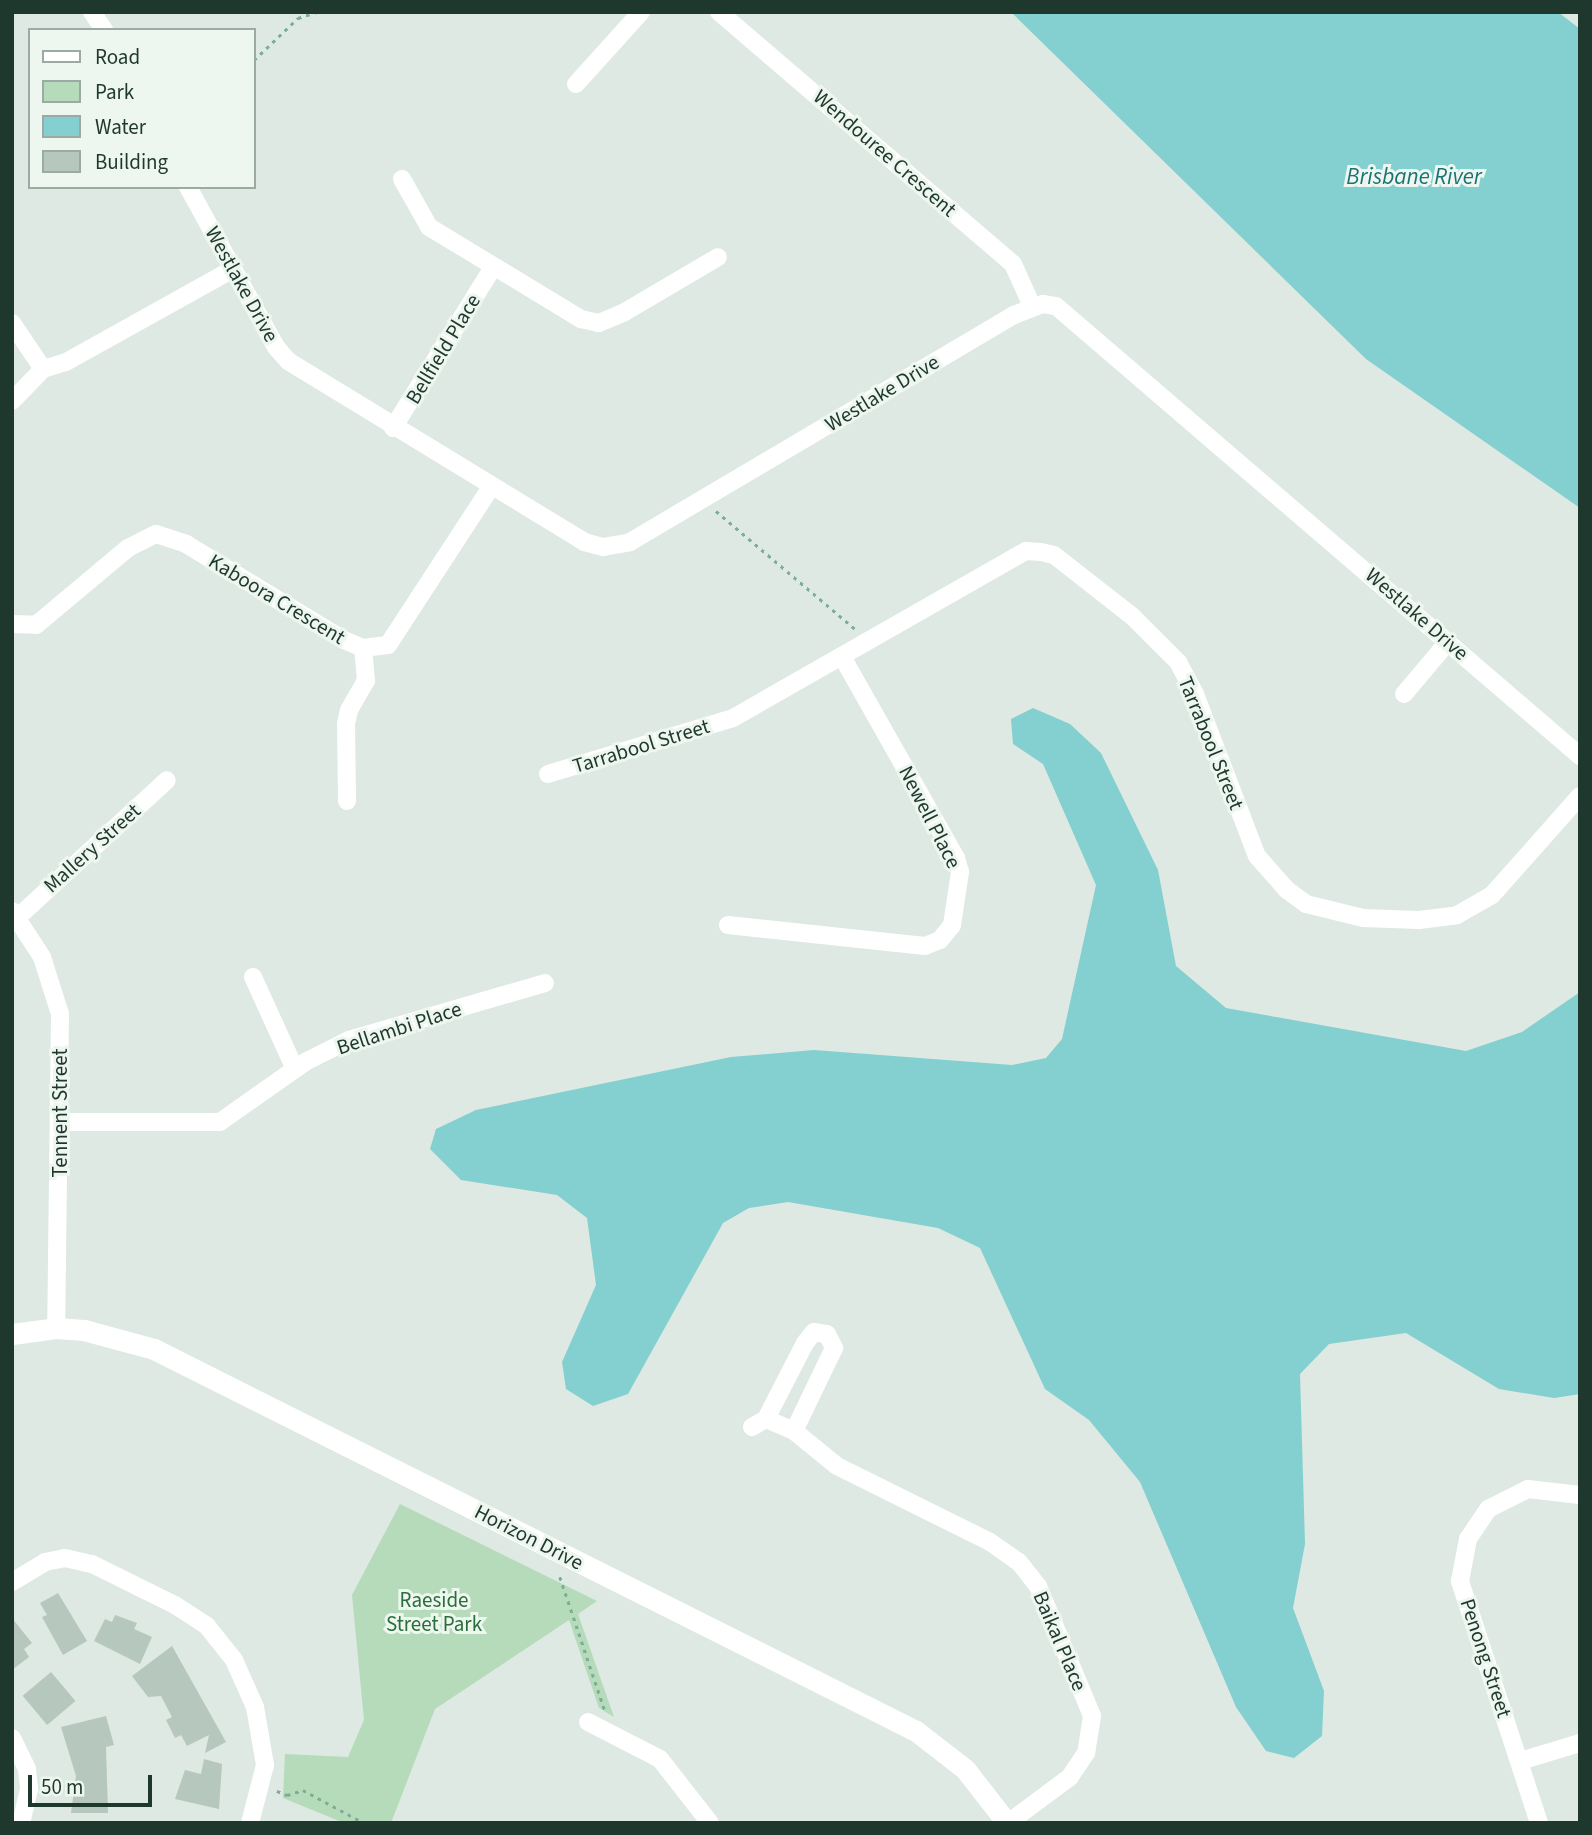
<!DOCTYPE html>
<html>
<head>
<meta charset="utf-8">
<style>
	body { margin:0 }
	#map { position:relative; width:1592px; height:1835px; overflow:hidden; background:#dde9e2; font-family:"Source Sans 3",sans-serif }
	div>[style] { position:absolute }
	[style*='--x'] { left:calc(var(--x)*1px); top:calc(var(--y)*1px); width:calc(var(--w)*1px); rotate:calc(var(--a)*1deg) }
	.green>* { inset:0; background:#b6dbba }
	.water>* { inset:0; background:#84cfcf }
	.building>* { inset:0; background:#b6c7bd; transform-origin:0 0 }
	.path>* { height:2.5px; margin-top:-1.25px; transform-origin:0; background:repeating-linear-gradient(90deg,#7ead97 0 3.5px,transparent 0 8.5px) }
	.minor>* { height:18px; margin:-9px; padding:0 9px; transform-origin:9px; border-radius:9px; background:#fff }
	.tertiary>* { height:21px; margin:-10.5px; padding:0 10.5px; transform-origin:10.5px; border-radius:10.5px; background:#fff }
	span { translate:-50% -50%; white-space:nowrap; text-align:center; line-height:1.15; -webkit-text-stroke:6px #eef6f0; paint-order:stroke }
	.street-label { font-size:21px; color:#1f382e }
	.park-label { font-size:21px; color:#2a6f3a }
	.water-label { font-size:23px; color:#1a7273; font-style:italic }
	.frame { position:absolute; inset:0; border:14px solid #1f382e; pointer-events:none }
	.legend { position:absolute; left:28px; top:28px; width:228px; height:161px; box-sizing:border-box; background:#eef6f0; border:2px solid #9baaa2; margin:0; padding:9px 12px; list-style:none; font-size:21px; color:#1f382e }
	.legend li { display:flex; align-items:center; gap:14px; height:35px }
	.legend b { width:35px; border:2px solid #9baaa2 }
	.scale { position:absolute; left:28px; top:1775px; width:124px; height:32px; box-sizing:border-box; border:4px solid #1f382e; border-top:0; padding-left:9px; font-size:21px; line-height:24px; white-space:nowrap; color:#1f382e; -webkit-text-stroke:5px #eef6f0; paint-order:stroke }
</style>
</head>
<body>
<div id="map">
	<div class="green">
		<div style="clip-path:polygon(400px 1504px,597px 1601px,578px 1614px,614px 1717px,599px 1708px,569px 1620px,435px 1709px,391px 1823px,344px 1823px,283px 1798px,285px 1754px,348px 1757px,364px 1720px,352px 1595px)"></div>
	</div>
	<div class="water">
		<div style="clip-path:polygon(1011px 12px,1558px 12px,1580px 29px,1580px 508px,1366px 359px)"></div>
		<div style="clip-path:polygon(1033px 708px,1070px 724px,1101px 753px,1158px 870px,1176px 966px,1226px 1008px,1466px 1051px,1522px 1032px,1580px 992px,1580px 1394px,1554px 1398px,1499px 1389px,1406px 1333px,1329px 1344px,1300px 1374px,1305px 1544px,1293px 1608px,1324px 1691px,1322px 1736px,1294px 1758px,1266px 1751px,1236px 1707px,1140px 1482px,1089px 1420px,1045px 1389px,980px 1248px,938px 1228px,788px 1202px,749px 1208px,723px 1223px,628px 1394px,593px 1406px,566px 1389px,562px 1362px,596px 1285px,587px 1218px,557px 1195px,461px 1180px,430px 1149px,436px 1129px,476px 1110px,731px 1057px,814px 1050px,1012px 1065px,1046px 1058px,1062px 1039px,1096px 885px,1043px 764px,1013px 744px,1011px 719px)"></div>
	</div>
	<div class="building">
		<div style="clip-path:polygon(58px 1593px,87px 1641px,63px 1655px,42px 1617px,47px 1615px,40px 1603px)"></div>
		<div style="clip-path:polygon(115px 1615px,137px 1623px,134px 1629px,152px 1637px,140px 1664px,94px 1641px,105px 1619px,112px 1622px)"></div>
		<div style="clip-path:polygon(12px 1618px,32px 1643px,24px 1649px,29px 1657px,12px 1670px)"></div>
		<div style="clip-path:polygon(172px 1646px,226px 1742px,205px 1753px,209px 1735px,187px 1746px,181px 1735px,175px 1738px,166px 1720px,172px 1717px,161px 1696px,148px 1697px,132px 1676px)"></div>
		<div style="left:51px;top:1672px;width:38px;height:37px;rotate:50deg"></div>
		<div style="clip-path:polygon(106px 1716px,114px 1745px,106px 1747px,108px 1813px,71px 1813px,76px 1776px,61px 1727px)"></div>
		<div style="clip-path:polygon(204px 1759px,222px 1764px,219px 1809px,175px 1799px,185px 1770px,201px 1774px)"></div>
	</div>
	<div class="path">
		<div style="--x:254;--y:60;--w:61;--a:-43.7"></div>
		<div style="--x:298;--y:18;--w:20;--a:-18"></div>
		<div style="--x:716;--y:511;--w:182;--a:40.3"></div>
		<div style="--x:560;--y:1577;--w:141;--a:71.4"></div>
		<div style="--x:277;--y:1791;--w:11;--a:22"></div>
		<div style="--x:287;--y:1795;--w:17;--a:-17"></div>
		<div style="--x:303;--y:1790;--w:69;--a:28.4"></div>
	</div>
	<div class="minor">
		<div style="--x:92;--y:12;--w:22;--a:56"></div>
		<div style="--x:719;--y:12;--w:387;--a:40.6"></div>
		<div style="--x:1013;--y:264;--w:48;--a:65.6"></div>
		<div style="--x:576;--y:84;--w:97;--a:-47.9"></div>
		<div style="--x:402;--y:179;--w:55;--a:60.6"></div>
		<div style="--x:429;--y:227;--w:178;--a:31.2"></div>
		<div style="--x:581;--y:319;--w:18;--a:13"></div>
		<div style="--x:599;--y:323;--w:26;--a:-23"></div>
		<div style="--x:623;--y:313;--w:110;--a:-30.5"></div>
		<div style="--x:188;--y:187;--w:183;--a:61.2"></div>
		<div style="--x:276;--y:347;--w:18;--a:49"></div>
		<div style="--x:288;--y:361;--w:347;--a:31.4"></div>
		<div style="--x:584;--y:542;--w:20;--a:15"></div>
		<div style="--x:603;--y:547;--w:27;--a:-10"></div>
		<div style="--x:630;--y:542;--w:446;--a:-30.6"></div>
		<div style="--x:1014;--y:315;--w:31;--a:-21"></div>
		<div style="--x:1043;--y:304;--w:13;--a:9"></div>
		<div style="--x:1056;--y:306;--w:691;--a:40.66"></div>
		<div style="--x:12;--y:323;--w:55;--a:56"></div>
		<div style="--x:12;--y:401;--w:45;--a:-45.9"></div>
		<div style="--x:43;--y:369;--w:24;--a:-17"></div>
		<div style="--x:66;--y:362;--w:191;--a:-29.1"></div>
		<div style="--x:393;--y:428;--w:187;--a:-58.1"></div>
		<div style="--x:12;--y:624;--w:24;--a:2"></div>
		<div style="--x:36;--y:625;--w:120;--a:-39.9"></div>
		<div style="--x:128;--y:548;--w:31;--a:-27"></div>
		<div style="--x:156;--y:534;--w:32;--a:18"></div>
		<div style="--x:186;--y:544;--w:185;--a:31.3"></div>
		<div style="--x:344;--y:640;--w:21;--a:23"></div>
		<div style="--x:363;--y:648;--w:25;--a:-7"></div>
		<div style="--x:388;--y:645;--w:189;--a:-56.9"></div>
		<div style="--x:1404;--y:694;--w:68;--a:-49.8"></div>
		<div style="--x:548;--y:774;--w:193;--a:-16.8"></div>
		<div style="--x:733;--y:718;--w:337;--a:-29.7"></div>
		<div style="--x:1026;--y:551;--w:15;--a:4"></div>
		<div style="--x:1041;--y:552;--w:13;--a:13"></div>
		<div style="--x:1054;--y:555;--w:100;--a:38.1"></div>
		<div style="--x:1133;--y:617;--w:64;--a:45"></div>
		<div style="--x:1178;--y:662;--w:36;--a:62"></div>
		<div style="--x:1195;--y:694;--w:173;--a:69.1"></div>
		<div style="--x:1257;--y:856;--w:45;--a:48.6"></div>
		<div style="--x:1287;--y:890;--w:24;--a:36"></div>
		<div style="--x:1306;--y:904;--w:59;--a:13.8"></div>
		<div style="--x:1363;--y:918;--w:56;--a:2"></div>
		<div style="--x:1419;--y:920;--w:38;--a:-7"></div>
		<div style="--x:1457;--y:915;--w:40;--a:-29.7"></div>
		<div style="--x:1492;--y:895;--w:132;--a:-48.4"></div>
		<div style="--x:347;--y:801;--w:77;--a:-90.7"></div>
		<div style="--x:346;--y:724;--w:14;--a:-78"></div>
		<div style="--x:349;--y:710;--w:34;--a:-60"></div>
		<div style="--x:366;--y:681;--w:33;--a:-95"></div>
		<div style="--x:12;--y:911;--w:55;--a:56.9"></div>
		<div style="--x:42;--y:957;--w:60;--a:72.5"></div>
		<div style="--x:60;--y:1014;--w:314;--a:90.7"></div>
		<div style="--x:18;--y:917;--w:202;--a:-42.6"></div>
		<div style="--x:728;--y:925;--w:198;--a:6.1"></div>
		<div style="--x:925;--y:946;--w:16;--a:-22"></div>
		<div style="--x:940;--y:940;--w:19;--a:-51"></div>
		<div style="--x:952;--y:925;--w:54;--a:-81.4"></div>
		<div style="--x:960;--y:872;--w:15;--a:-106"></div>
		<div style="--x:956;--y:858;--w:230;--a:-119.5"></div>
		<div style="--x:253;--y:977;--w:101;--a:65.5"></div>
		<div style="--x:62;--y:1122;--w:158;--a:0"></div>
		<div style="--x:220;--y:1122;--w:104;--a:-35.2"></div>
		<div style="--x:305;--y:1062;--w:49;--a:-26.6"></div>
		<div style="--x:349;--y:1040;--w:204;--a:-16.2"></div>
		<div style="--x:766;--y:1419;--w:85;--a:-62.8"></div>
		<div style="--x:805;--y:1343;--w:14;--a:-51"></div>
		<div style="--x:814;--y:1332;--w:13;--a:9"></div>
		<div style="--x:827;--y:1334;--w:16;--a:63"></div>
		<div style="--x:834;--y:1348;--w:92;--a:115.7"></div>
		<div style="--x:752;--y:1427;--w:16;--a:-30"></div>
		<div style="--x:766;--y:1419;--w:30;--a:23"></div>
		<div style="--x:794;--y:1431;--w:55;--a:39.1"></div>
		<div style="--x:837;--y:1466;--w:171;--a:26.4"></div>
		<div style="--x:990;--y:1542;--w:35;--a:35"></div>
		<div style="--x:1019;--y:1562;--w:31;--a:52"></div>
		<div style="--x:1038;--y:1586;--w:141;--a:67.4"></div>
		<div style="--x:1092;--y:1716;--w:37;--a:99"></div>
		<div style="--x:1086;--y:1753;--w:29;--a:124"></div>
		<div style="--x:1070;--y:1777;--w:77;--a:143.4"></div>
		<div style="--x:12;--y:1582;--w:39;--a:-31"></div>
		<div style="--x:45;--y:1562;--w:20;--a:-11"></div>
		<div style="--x:65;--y:1558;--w:28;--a:13"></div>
		<div style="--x:92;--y:1564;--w:93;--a:26.3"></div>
		<div style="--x:175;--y:1605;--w:38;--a:33"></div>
		<div style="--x:207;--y:1626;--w:43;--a:51.5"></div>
		<div style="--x:234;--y:1660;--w:51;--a:65.9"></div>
		<div style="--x:255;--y:1707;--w:59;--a:80.2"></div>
		<div style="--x:265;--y:1765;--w:60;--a:104.5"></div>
		<div style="--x:588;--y:1722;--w:81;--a:27.2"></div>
		<div style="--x:660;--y:1759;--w:81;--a:52"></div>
		<div style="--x:12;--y:1738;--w:34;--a:64"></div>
		<div style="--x:27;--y:1769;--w:20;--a:84"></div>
		<div style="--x:29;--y:1789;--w:35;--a:103"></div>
		<div style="--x:1520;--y:1761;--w:63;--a:-16.7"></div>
		<div style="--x:1539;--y:1823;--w:255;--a:-108.1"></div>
		<div style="--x:1460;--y:1581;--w:43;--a:-79.2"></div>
		<div style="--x:1468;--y:1539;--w:36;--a:-56"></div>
		<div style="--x:1488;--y:1509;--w:45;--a:-26.6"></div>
		<div style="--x:1528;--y:1489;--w:52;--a:6.6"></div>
	</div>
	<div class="tertiary">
		<div style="--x:12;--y:1334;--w:44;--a:-7.8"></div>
		<div style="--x:56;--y:1328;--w:28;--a:4"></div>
		<div style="--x:84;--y:1330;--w:73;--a:15.2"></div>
		<div style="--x:154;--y:1349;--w:852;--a:26.63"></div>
		<div style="--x:916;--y:1731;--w:62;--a:37.8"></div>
		<div style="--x:965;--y:1769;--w:68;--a:52.1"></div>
	</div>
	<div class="street-label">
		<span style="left:885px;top:153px;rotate:41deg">Wendouree Crescent</span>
		<span style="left:242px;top:284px;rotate:61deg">Westlake Drive</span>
		<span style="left:443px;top:349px;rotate:-59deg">Bellfield Place</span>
		<span style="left:882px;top:393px;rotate:-31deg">Westlake Drive</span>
		<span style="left:277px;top:599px;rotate:31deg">Kaboora Crescent</span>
		<span style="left:1417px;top:614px;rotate:41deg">Westlake Drive</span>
		<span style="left:1211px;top:743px;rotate:68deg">Tarrabool Street</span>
		<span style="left:641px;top:746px;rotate:-17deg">Tarrabool Street</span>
		<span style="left:930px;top:817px;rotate:63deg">Newell Place</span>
		<span style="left:92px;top:848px;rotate:-42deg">Mallery Street</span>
		<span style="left:399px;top:1028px;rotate:-18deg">Bellambi Place</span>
		<span style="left:60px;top:1113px;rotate:-90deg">Tennent Street</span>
		<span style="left:529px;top:1537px;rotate:27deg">Horizon Drive</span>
		<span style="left:1060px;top:1641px;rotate:67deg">Baikal Place</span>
		<span style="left:1486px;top:1658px;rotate:72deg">Penong Street</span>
	</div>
	<div class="park-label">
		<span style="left:434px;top:1612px">Raeside<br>Street Park</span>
	</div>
	<div class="water-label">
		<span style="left:1414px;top:177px">Brisbane River</span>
	</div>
	<div class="frame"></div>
	<ul class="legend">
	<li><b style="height:9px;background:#fff"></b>Road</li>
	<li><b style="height:19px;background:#b6dbba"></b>Park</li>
	<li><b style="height:19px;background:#84cfcf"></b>Water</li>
	<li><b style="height:19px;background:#b6c7bd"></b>Building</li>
	</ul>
	<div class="scale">50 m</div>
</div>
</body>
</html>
